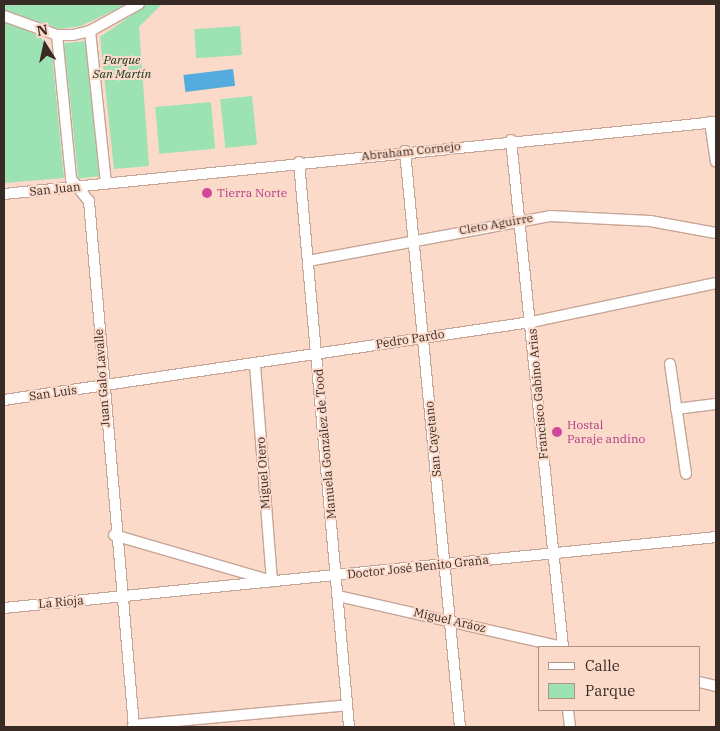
<!DOCTYPE html>
<html>
<head>
<meta charset="utf-8">
<style>
	body { margin:0 }
	#map { position:relative; width:720px; height:731px; overflow:hidden; background:#fcdaca; font-family:"IBM Plex Serif",serif }
	div>[style] { position:absolute }
	[style*='--x'] { left:calc(var(--x)*1px); top:calc(var(--y)*1px); width:calc(var(--w)*1px); rotate:calc(var(--a)*1deg) }
	.green>* { inset:0; background:#9de2b3; transform-origin:0 0 }
	.water>* { inset:0; background:#54abdd; transform-origin:0 0 }
	.roads { filter:drop-shadow(1px 0 #c6a596) drop-shadow(-1px 0 #c6a596) drop-shadow(0 1px #c6a596) drop-shadow(0 -1px #c6a596) }
	.minor>* { height:10px; margin:-5px; padding:0 5px; transform-origin:5px; border-radius:5px; background:#fff }
	.dots>* { width:14px; height:14px; translate:-50% -50%; box-sizing:border-box; border:2px solid #fcdaca; border-radius:50% }
	span { translate:-50% -50%; white-space:nowrap; text-align:center; line-height:1.15; -webkit-text-stroke:4px #fcdaca; paint-order:stroke }
	.park-label { font-size:12px; color:#0f321d; font-style:italic }
	.street-label { font-size:12px; color:#382b25 }
	.hotel-label { font-size:12px; color:#b23c85 }
	.left { translate:0 -50%; text-align:left }
	.frame { position:absolute; inset:0; border:5px solid #382b25; pointer-events:none }
	.legend { position:absolute; left:538px; top:646px; width:162px; height:65px; box-sizing:border-box; background:#fcdaca; border:1px solid #ae9488; margin:0; padding:6px 9px; list-style:none; font-size:15px; color:#382b25 }
	.legend li { display:flex; align-items:center; gap:10px; height:25px }
	.legend b { width:25px; border:1px solid #ae9488 }
	.north { position:absolute; left:20px; top:20px; width:50px; height:50px; -webkit-text-stroke:4px #fcdaca; paint-order:stroke; rotate:350deg; font-size:14px; font-weight:700; line-height:20px; text-align:center; color:#382b25 }
	.north::after { content:''; display:block; margin:auto; width:18px; height:22px; background:#382b25; clip-path:polygon(50% 0,100% 100%,50% 72%,0 100%) }
</style>
</head>
<body>
<div id="map">
	<div class="green">
		<div style="clip-path:polygon(4px 4px,127px 4px,81px 26px,60px 29px,4px 10px)"></div>
		<div style="clip-path:polygon(148px 4px,162px 4px,139px 27px,149px 166px,114px 169px,100px 37px)"></div>
		<div style="clip-path:polygon(4px 20px,40px 36px,52px 54px,64px 178px,4px 183px)"></div>
		<div style="left:240px;top:26px;width:29px;height:46px;rotate:86deg"></div>
		<div style="left:86px;top:41px;width:136px;height:22px;rotate:84deg"></div>
		<div style="left:252px;top:96px;width:49px;height:32px;rotate:84deg"></div>
		<div style="left:211px;top:102px;width:47px;height:56px;rotate:85deg"></div>
	</div>
	<div class="water">
		<div style="left:233px;top:69px;width:17px;height:50px;rotate:83deg"></div>
	</div>
	<div class="roads">
		<div class="minor">
			<div style="--x:4;--y:16;--w:56;--a:19.7"></div>
			<div style="--x:57;--y:35;--w:16;--a:0"></div>
			<div style="--x:73;--y:35;--w:17;--a:-13"></div>
			<div style="--x:90;--y:31;--w:56;--a:-28.9"></div>
			<div style="--x:90;--y:31;--w:153;--a:84"></div>
			<div style="--x:57;--y:35;--w:145;--a:84.4"></div>
			<div style="--x:71;--y:179;--w:28;--a:51"></div>
			<div style="--x:89;--y:201;--w:528;--a:85.11"></div>
			<div style="--x:710;--y:122;--w:40;--a:81.5"></div>
			<div style="--x:511;--y:140;--w:510;--a:84.14"></div>
			<div style="--x:405;--y:151;--w:579;--a:84.55"></div>
			<div style="--x:299;--y:162;--w:567;--a:84.94"></div>
			<div style="--x:4;--y:194;--w:716;--a:-5.77"></div>
			<div style="--x:308;--y:261;--w:246;--a:-10.5"></div>
			<div style="--x:550;--y:216;--w:100;--a:2.9"></div>
			<div style="--x:650;--y:221;--w:67;--a:10.3"></div>
			<div style="--x:670;--y:364;--w:111;--a:81.7"></div>
			<div style="--x:4;--y:400;--w:533;--a:-8.42"></div>
			<div style="--x:531;--y:322;--w:189;--a:-11.9"></div>
			<div style="--x:676;--y:409;--w:40;--a:-7.1"></div>
			<div style="--x:114;--y:535;--w:165;--a:16.2"></div>
			<div style="--x:272;--y:581;--w:216;--a:-94.5"></div>
			<div style="--x:338;--y:596;--w:230;--a:12.8"></div>
			<div style="--x:4;--y:608;--w:716;--a:-5.69"></div>
			<div style="--x:699;--y:682;--w:17;--a:13"></div>
			<div style="--x:568;--y:710;--w:17;--a:83"></div>
			<div style="--x:133;--y:725;--w:215;--a:-5.3"></div>
		</div>
	</div>
	<div class="dots">
		<div style="left:207px;top:193px;background:#d1479c"></div>
		<div style="left:557px;top:432px;background:#d1479c"></div>
	</div>
	<div class="park-label">
		<span style="left:122px;top:67px">Parque<br>San Martín</span>
	</div>
	<div class="street-label">
		<span style="left:411px;top:151px;rotate:-6deg">Abraham Cornejo</span>
		<span style="left:55px;top:189px;rotate:-6deg">San Juan</span>
		<span style="left:496px;top:224px;rotate:-10deg">Cleto Aguirre</span>
		<span style="left:410px;top:339px;rotate:-9deg">Pedro Pardo</span>
		<span style="left:102px;top:378px;rotate:-94deg">Juan Galo Lavalle</span>
		<span style="left:53px;top:393px;rotate:-8deg">San Luis</span>
		<span style="left:538px;top:394px;rotate:-95deg">Francisco Gabino Arias</span>
		<span style="left:433px;top:439px;rotate:-96deg">San Cayetano</span>
		<span style="left:325px;top:444px;rotate:-95deg">Manuela González de Tood</span>
		<span style="left:263px;top:473px;rotate:-94deg">Miguel Otero</span>
		<span style="left:418px;top:567px;rotate:-6deg">Doctor José Benito Graña</span>
		<span style="left:61px;top:602px;rotate:-5deg">La Rioja</span>
		<span style="left:450px;top:620px;rotate:13deg">Miguel Aráoz</span>
	</div>
	<div class="hotel-label">
		<span class="left" style="left:217px;top:193px">Tierra Norte</span>
		<span class="left" style="left:567px;top:432px">Hostal<br>Paraje andino</span>
	</div>
	<div class="frame"></div>
	<ul class="legend">
	<li><b style="height:6px;background:#fff"></b>Calle</li>
	<li><b style="height:14px;background:#9de2b3"></b>Parque</li>
	</ul>
	<div class="north">N</div>
</div>
</body>
</html>
